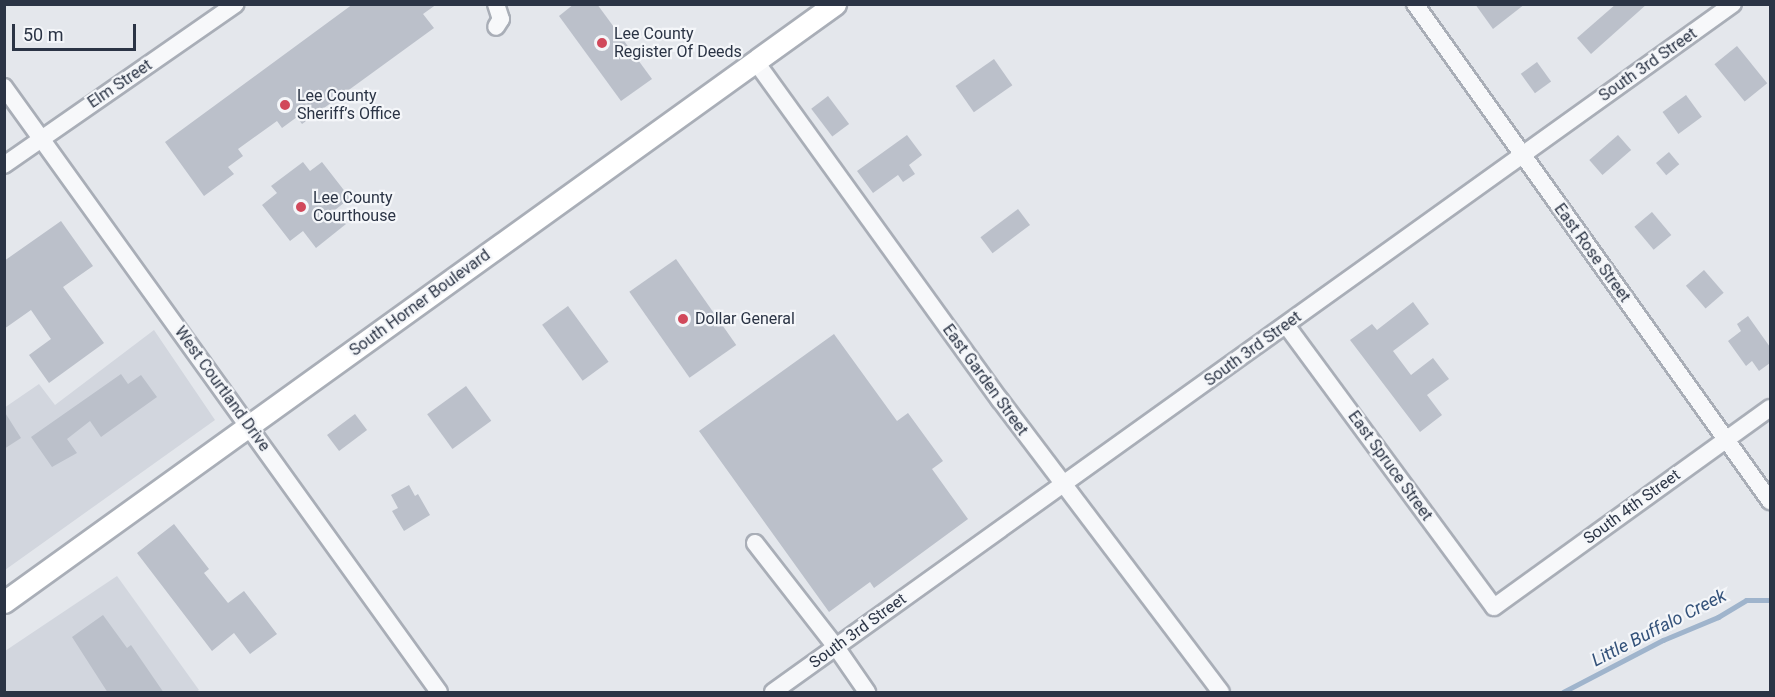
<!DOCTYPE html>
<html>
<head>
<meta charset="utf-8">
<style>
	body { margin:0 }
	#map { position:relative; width:1775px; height:697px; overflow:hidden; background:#e4e7ec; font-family:Roboto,sans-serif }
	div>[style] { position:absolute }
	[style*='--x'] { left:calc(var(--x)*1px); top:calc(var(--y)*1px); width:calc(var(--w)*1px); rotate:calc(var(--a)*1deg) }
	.built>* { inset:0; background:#d2d6de }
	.stream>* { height:5px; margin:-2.5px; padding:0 2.5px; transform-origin:2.5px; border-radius:2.5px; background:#9fb4cc }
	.building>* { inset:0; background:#bbc0ca; transform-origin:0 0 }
	.roads { filter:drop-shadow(2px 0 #a9aeb7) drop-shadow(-2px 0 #a9aeb7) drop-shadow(0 2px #a9aeb7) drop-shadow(0 -2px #a9aeb7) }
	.minor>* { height:16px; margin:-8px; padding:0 8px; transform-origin:8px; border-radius:8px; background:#f7f8fa }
	.major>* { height:21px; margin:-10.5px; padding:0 10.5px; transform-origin:10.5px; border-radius:10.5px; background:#fff }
	.dots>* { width:16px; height:16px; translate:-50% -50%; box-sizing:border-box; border:3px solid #f4f6f9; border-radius:50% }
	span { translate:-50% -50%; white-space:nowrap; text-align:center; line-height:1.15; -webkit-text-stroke:4.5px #f4f6f9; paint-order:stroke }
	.poi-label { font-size:16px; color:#2b3445 }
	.left { translate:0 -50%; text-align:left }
	.street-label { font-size:16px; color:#2b3445 }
	.water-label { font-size:18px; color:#34527a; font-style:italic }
	.frame { position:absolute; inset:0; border:6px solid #2b3445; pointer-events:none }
	.scale { position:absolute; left:12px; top:24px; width:124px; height:27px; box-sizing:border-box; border:3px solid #2b3445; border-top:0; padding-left:8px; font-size:18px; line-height:21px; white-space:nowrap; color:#2b3445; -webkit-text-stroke:4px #f4f6f9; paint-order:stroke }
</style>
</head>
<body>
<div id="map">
	<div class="built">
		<div style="clip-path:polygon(154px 330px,215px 420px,5px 570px,4px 408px,39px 384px,55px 405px)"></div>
		<div style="clip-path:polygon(117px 576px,199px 690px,196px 692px,5px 692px,5px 651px)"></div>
	</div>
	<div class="stream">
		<div style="--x:1563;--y:692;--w:113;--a:-27.5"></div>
		<div style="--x:1663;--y:640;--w:60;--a:-22.7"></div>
		<div style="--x:1718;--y:617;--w:33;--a:-31"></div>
		<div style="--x:1746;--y:600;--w:24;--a:0"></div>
	</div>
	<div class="building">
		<div style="clip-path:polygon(353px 4px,437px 4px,423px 14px,434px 28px,302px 124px,297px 117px,282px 128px,277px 121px,238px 149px,243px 156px,228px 167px,234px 174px,204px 196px,165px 142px)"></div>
		<div style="clip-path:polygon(574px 4px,597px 4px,652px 79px,621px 101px,559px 16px)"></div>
		<div style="clip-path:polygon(1475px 4px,1525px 4px,1493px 29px)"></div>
		<div style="clip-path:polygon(1616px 4px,1647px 4px,1591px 54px,1577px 38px)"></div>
		<div style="left:1737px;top:46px;width:48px;height:29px;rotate:51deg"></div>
		<div style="left:994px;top:59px;width:32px;height:47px;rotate:55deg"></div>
		<div style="left:1537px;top:62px;width:24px;height:20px;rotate:54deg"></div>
		<div style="left:1686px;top:95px;width:27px;height:29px;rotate:54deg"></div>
		<div style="left:828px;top:96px;width:35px;height:21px;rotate:53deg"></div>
		<div style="clip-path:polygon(907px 135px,922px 155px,909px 165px,915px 174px,903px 182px,898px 175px,873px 193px,857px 171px)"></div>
		<div style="left:1618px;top:135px;width:20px;height:38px;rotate:49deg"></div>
		<div style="left:1669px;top:152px;width:16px;height:17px;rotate:50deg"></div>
		<div style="clip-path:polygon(303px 162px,310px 171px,322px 162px,350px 198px,335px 210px,346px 224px,316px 248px,303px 231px,290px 241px,262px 205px,277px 193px,271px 186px)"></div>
		<div style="left:1018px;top:209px;width:20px;height:47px;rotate:53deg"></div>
		<div style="left:1652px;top:212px;width:30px;height:23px;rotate:50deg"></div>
		<div style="clip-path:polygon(61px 221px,93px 266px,63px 287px,104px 343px,49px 383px,29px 355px,51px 339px,31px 310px,4px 329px,4px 261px)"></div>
		<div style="left:676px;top:259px;width:105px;height:57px;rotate:55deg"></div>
		<div style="left:1704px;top:270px;width:30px;height:24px;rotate:49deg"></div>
		<div style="clip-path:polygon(1413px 302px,1429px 324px,1393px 351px,1411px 375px,1433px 358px,1449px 379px,1427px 395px,1442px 415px,1420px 432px,1350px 340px,1372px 324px,1377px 330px)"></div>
		<div style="left:568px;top:306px;width:69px;height:32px;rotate:54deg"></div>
		<div style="clip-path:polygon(1748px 316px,1770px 347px,1770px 363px,1759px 371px,1752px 361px,1746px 366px,1728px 341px,1741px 331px,1737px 324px)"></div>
		<div style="clip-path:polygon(834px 334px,897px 421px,908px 413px,943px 461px,932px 469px,968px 519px,874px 588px,870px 582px,829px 612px,699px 431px)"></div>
		<div style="clip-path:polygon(121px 374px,128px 384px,141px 375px,157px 397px,101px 437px,90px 421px,67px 439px,77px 453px,52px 467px,31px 437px)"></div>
		<div style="left:466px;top:386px;width:43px;height:48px;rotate:54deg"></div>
		<div style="clip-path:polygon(4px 411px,21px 438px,4px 449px)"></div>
		<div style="left:355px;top:414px;width:20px;height:35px;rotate:53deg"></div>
		<div style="clip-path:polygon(409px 485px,415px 496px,418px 494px,430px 515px,404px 531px,392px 511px,398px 508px,391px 495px)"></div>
		<div style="clip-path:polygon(174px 524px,209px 569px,204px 573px,228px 603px,244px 591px,277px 634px,250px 654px,234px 633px,212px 651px,137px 553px)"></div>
		<div style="clip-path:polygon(103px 615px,127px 648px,131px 645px,164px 693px,108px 693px,72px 637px)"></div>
	</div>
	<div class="roads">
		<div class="minor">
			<div style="--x:496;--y:4;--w:16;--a:72"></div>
			<div style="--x:501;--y:19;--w:9;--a:122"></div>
			<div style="--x:1415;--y:4;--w:611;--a:54.46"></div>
			<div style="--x:756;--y:62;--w:417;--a:54.2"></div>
			<div style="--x:1000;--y:400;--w:366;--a:52.9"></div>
			<div style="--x:4;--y:87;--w:745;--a:54.28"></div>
			<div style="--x:4;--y:165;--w:282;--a:-34.8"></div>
			<div style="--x:1286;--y:325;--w:350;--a:53.6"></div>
			<div style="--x:1494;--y:607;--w:340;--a:-35.8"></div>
			<div style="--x:755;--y:543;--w:132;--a:52.1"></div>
			<div style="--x:836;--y:647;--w:55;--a:55.4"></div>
			<div style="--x:773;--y:692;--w:1181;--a:-35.63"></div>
		</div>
		<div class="major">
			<div style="--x:4;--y:602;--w:1024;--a:-35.74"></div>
		</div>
	</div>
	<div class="dots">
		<div style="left:602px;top:43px;background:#d1495b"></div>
		<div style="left:285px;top:105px;background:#d1495b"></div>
		<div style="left:301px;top:207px;background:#d1495b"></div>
		<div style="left:683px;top:319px;background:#d1495b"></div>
	</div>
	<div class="poi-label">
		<span class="left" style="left:614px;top:43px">Lee County<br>Register Of Deeds</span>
		<span class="left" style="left:297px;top:105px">Lee County<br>Sheriff’s Office</span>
		<span class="left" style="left:313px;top:207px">Lee County<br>Courthouse</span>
		<span class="left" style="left:695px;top:319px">Dollar General</span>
	</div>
	<div class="street-label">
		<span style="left:1648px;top:65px;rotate:-35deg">South 3rd Street</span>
		<span style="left:120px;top:84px;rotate:-34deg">Elm Street</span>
		<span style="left:1592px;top:253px;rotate:54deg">East Rose Street</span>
		<span style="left:420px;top:303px;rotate:-36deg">South Horner Boulevard</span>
		<span style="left:1253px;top:349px;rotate:-36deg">South 3rd Street</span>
		<span style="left:985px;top:380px;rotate:54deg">East Garden Street</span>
		<span style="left:222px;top:389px;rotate:54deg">West Courtland Drive</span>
		<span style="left:1390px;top:466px;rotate:54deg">East Spruce Street</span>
		<span style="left:1632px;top:507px;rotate:-36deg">South 4th Street</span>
		<span style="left:858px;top:631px;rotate:-36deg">South 3rd Street</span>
	</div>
	<div class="water-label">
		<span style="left:1659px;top:628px;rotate:-27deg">Little Buffalo Creek</span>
	</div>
	<div class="frame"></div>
	<div class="scale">50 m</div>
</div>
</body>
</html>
